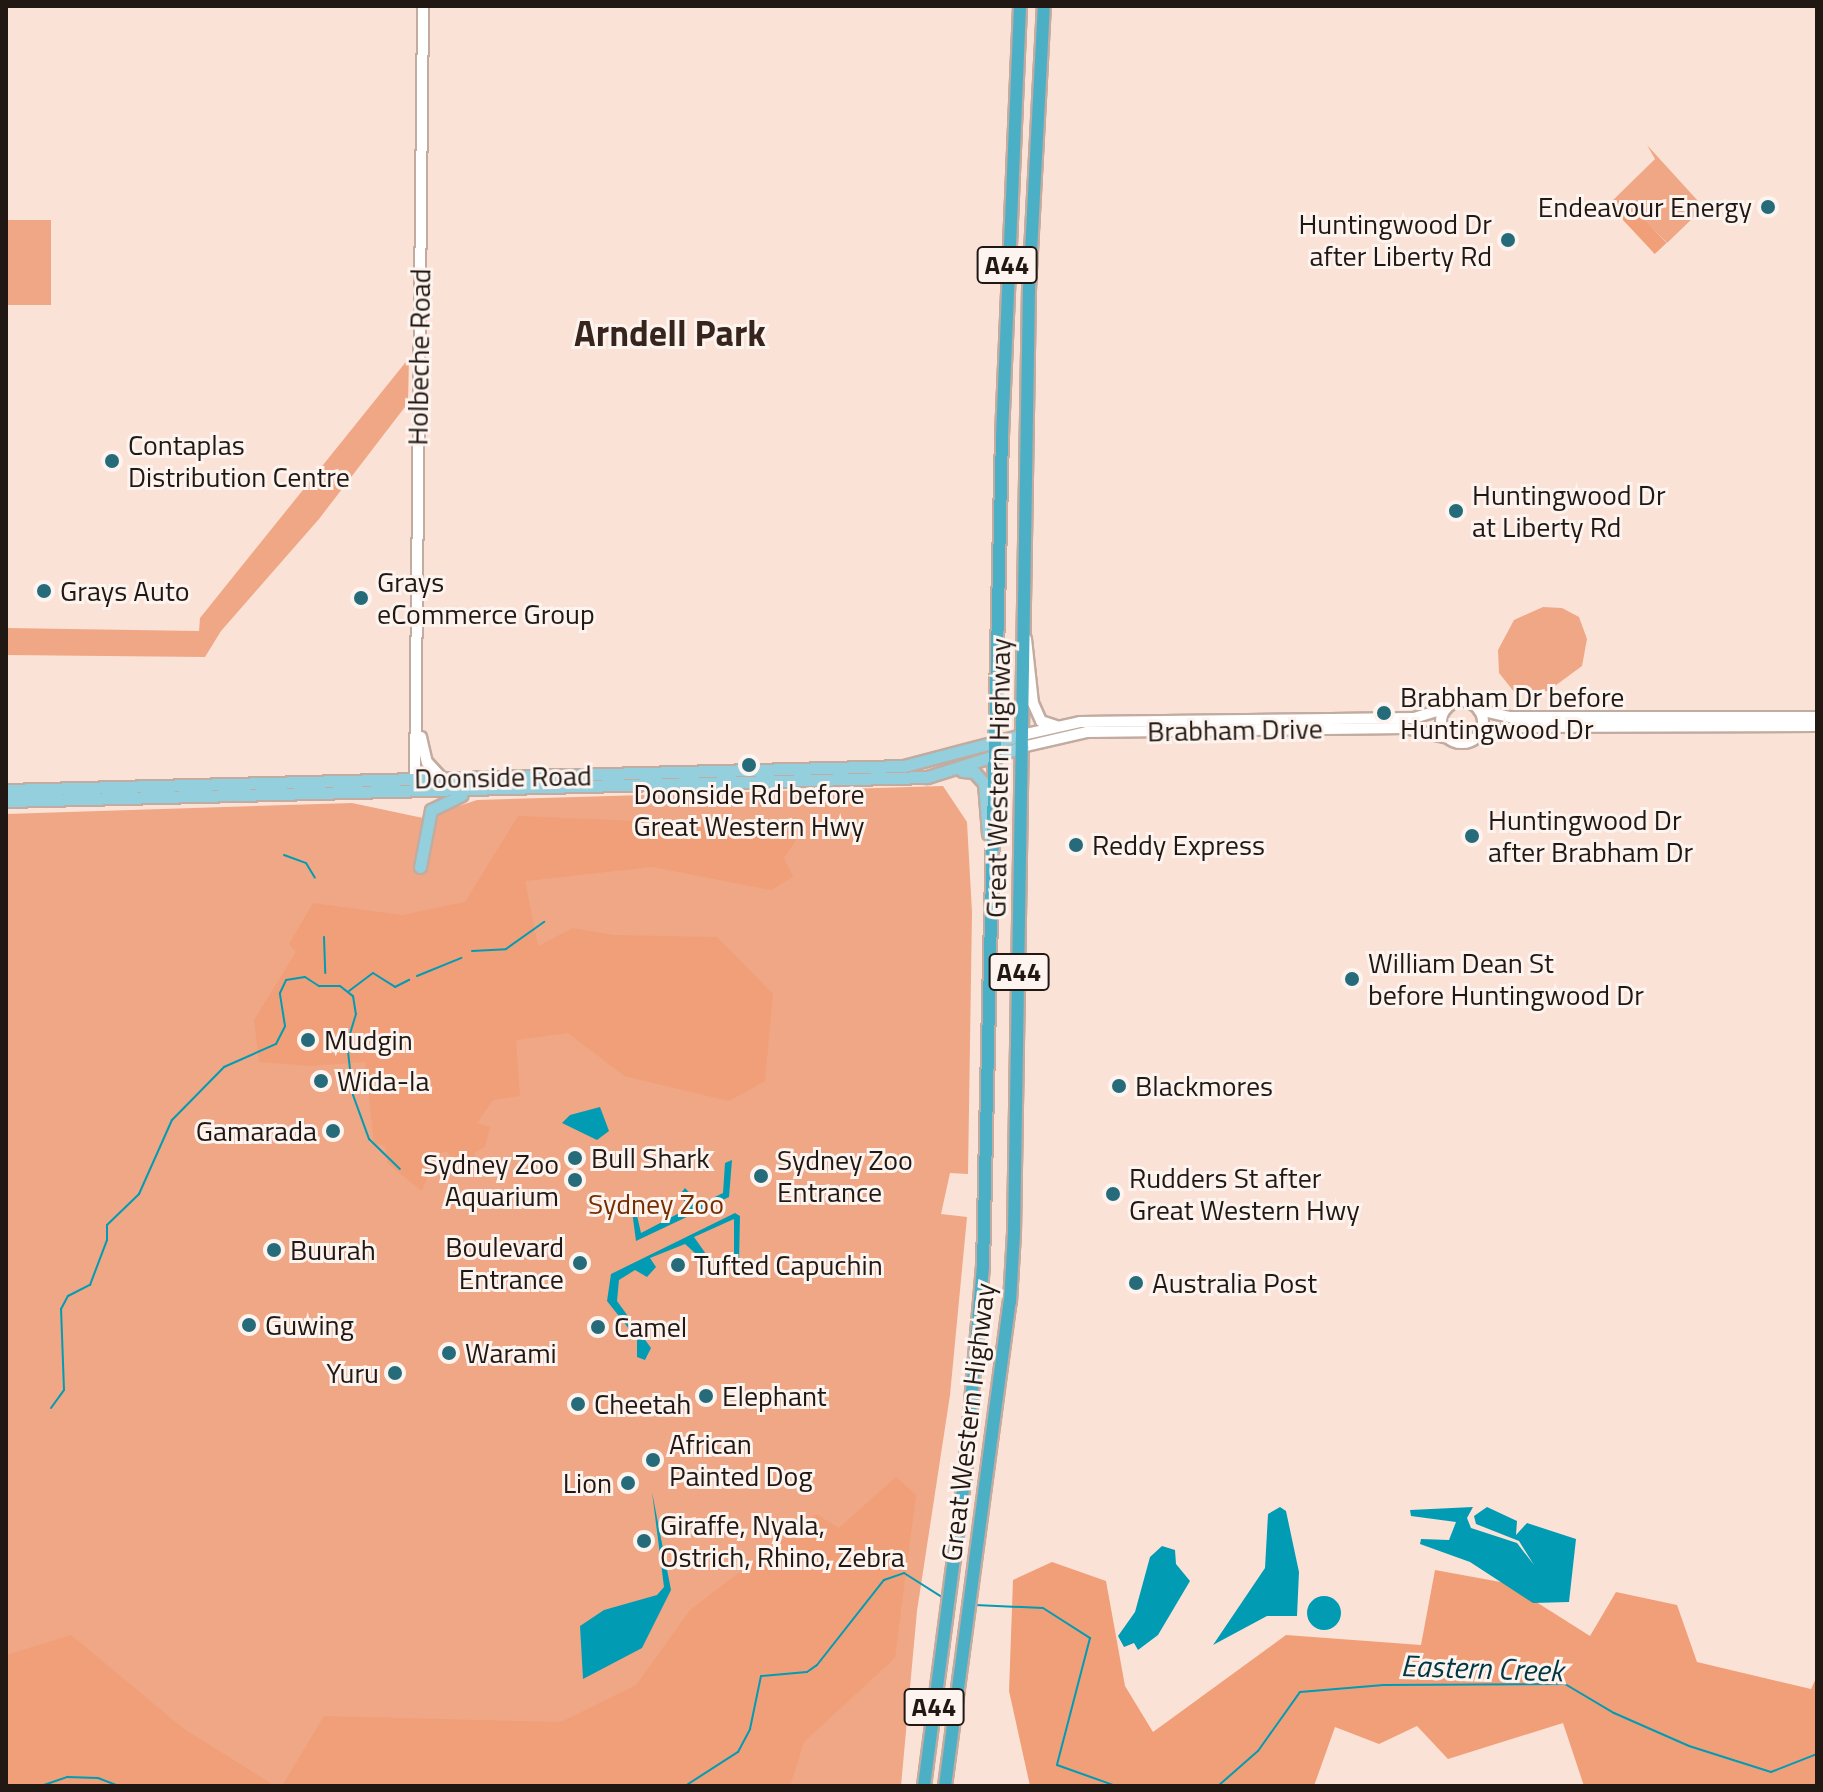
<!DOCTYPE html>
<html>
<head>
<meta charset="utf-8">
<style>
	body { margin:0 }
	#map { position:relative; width:1823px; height:1792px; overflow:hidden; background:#fbe2d7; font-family:"Titillium Web",sans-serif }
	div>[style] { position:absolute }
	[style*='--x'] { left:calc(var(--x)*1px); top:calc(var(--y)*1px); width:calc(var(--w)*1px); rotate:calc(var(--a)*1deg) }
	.green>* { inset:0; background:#efa786; transform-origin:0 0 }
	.forest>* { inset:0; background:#f19f78; transform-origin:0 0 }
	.water>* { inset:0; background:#019cb4 }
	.round { border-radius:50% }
	.stream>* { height:2px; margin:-1px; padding:0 1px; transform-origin:1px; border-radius:1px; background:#019cb4 }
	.roads { filter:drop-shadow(2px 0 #c2aba0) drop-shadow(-2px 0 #c2aba0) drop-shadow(0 2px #c2aba0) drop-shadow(0 -2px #c2aba0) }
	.secondary>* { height:10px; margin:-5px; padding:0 5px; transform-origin:5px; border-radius:5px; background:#fff }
	.secondary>.ring { margin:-5px; padding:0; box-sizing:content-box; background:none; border:10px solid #fff; border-radius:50% }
	.primary>* { height:11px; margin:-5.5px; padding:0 5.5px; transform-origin:5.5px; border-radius:5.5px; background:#93cfdc }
	.highway>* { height:12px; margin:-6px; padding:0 6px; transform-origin:6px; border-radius:6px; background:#4bafc5 }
	.dots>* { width:22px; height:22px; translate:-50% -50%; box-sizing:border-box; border:4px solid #fdf3ef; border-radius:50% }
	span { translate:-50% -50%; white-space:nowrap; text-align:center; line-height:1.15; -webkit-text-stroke:6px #fdf3ef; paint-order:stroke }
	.shield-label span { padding:2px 6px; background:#fdf3ef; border:2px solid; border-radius:6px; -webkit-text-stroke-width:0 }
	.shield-label { font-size:26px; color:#211814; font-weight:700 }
	.poi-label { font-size:28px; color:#211814 }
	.right { translate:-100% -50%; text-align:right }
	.left { translate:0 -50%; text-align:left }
	.street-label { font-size:28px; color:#211814 }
	.park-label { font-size:28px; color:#762e00 }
	.water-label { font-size:30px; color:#003944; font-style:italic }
	.district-label { font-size:36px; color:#37251d; font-weight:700 }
	.frame { position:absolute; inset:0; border:8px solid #211814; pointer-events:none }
</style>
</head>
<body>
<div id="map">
	<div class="green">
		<div style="clip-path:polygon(1647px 145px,1698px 201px,1696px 215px,1667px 243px,1631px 206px,1619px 216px,1608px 205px,1655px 159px)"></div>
		<div style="left:6px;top:220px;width:45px;height:85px"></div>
		<div style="clip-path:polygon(409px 358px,408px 403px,319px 519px,221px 631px,205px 657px,6px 655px,6px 628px,199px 631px,200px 618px)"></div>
		<div style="clip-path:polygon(1543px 607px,1562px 608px,1579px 617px,1587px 639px,1582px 666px,1548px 691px,1515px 693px,1499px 673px,1498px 650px,1514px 620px)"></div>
		<div style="clip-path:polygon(943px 786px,967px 822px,972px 912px,968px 1174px,950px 1173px,941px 1214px,967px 1217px,950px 1395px,917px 1611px,901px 1786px,6px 1786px,6px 814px,352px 803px,423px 818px,477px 800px)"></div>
	</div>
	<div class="forest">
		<div style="left:1631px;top:205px;width:52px;height:16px;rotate:47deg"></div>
		<div style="clip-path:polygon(518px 816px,804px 828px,784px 858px,793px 877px,771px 890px,652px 867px,525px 881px,538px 946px,573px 928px,613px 935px,717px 937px,773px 994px,765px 1081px,729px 1101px,624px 1076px,568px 1033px,516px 1040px,520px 1096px,493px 1100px,477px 1123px,490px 1127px,485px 1147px,475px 1152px,474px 1164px,460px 1167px,446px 1151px,436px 1155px,422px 1191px,388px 1164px,385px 1146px,374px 1143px,365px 1062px,310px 1066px,259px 1062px,254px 1020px,296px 952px,289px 944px,313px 903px,402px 915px,465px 902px)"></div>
		<div style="clip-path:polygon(896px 1477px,916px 1495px,895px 1658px,804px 1742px,790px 1786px,282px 1786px,324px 1716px,561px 1722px,636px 1685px,690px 1610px,816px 1514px,839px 1528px)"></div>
		<div style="clip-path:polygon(1052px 1562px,1106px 1581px,1125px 1686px,1153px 1732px,1286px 1635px,1421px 1645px,1435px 1570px,1506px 1583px,1590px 1636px,1616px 1592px,1677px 1605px,1697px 1662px,1811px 1689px,1817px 1676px,1817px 1786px,1584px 1786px,1563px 1723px,1448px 1759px,1417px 1726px,1379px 1744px,1335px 1727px,1314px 1786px,1030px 1786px,1009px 1691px,1013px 1580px)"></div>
		<div style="clip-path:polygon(71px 1635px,184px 1729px,275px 1786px,6px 1786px,6px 1655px)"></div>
	</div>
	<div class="water">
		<div style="clip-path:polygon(600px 1107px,609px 1131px,597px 1140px,562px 1123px,570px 1115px)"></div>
		<div style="clip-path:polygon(732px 1160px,729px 1197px,636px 1241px,632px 1211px,636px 1211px,641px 1233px,687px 1209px,681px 1193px,685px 1188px,700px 1204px,723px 1193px,725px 1163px)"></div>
		<div style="clip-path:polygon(735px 1213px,740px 1216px,739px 1263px,734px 1263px,734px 1219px,694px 1237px,706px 1254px,705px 1262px,685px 1244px,650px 1258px,656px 1267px,647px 1277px,635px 1270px,619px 1280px,617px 1301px,651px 1348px,645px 1360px,637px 1357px,637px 1339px,607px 1301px,611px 1274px)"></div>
		<div style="clip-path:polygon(652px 1492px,671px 1590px,642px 1648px,583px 1679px,580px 1626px,604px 1610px,657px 1595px,664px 1587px)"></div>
		<div style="clip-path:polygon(1280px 1507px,1286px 1511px,1299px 1572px,1297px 1616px,1267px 1616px,1213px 1645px,1265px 1568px,1268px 1514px)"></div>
		<div style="clip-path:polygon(1473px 1507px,1467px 1518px,1471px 1528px,1517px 1543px,1534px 1565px,1519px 1541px,1476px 1524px,1474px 1516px,1487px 1507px,1517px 1521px,1516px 1535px,1527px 1523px,1576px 1539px,1569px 1602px,1533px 1603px,1470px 1562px,1420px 1544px,1421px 1539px,1449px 1540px,1456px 1522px,1411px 1516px,1410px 1510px)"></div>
		<div style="clip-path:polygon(1162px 1546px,1175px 1550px,1176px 1564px,1190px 1581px,1158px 1635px,1138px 1650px,1134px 1643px,1124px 1647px,1118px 1636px,1135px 1612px,1150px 1557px)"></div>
		<div class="round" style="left:1307px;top:1596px;width:34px;height:34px"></div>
	</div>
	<div class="stream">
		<div style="--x:284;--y:855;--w:23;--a:20"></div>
		<div style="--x:306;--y:863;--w:17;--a:59"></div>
		<div style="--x:324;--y:937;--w:36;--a:88"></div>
		<div style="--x:472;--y:951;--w:34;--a:-3"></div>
		<div style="--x:506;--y:949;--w:47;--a:-35.4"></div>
		<div style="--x:417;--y:976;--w:48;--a:-22.2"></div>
		<div style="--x:349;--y:991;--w:30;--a:-37"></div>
		<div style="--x:373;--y:973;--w:26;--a:32"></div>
		<div style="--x:395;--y:987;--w:16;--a:-27"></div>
		<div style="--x:51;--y:1408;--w:22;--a:-54"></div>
		<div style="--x:64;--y:1390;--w:81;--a:-92.1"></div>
		<div style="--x:61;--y:1309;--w:15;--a:-62"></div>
		<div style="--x:68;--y:1296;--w:25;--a:-27"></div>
		<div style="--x:90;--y:1285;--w:48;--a:-69.3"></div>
		<div style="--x:107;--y:1240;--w:15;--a:-90"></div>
		<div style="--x:107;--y:1225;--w:45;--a:-44.1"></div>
		<div style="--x:139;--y:1194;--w:81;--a:-66"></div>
		<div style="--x:172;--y:1120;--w:74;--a:-45.5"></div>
		<div style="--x:224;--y:1067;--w:57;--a:-23.9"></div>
		<div style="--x:276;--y:1044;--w:20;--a:-63"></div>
		<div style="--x:285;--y:1026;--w:33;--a:-99"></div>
		<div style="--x:280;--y:993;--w:14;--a:-65"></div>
		<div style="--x:286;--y:980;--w:19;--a:-9"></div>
		<div style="--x:305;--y:977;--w:17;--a:33"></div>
		<div style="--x:319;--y:986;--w:21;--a:0"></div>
		<div style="--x:340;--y:986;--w:16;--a:38"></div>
		<div style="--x:353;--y:996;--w:18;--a:81"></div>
		<div style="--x:356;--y:1014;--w:30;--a:107"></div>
		<div style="--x:347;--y:1043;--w:52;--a:83.4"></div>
		<div style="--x:353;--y:1095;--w:47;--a:70"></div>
		<div style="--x:369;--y:1139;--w:43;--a:44.1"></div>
		<div style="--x:975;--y:1605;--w:68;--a:2.5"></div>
		<div style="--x:1043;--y:1608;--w:56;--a:32.6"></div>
		<div style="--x:1090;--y:1638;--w:131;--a:104.6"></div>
		<div style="--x:1057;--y:1765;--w:63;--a:19.6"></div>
		<div style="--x:41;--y:1786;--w:28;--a:-19"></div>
		<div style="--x:67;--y:1777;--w:31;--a:2"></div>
		<div style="--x:98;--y:1778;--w:22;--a:21"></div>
		<div style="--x:685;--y:1786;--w:63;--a:-32.7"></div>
		<div style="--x:738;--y:1752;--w:26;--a:-62"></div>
		<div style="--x:750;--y:1729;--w:54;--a:-78.3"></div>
		<div style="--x:761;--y:1676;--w:46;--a:-5"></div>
		<div style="--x:807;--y:1672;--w:12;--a:-35"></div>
		<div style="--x:817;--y:1665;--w:108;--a:-51.8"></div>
		<div style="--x:884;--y:1580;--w:21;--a:-19"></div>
		<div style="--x:904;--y:1573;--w:45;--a:32.3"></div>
		<div style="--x:1218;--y:1786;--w:53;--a:-41.2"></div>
		<div style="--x:1258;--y:1751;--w:72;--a:-54.6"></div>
		<div style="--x:1300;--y:1692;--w:84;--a:-4.8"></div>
		<div style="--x:1384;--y:1685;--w:181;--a:-0.3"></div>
		<div style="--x:1565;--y:1684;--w:57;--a:30.6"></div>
		<div style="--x:1614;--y:1713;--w:82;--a:23.7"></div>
		<div style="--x:1689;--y:1746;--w:86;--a:17.6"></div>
		<div style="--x:1771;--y:1772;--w:49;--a:-21.4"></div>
	</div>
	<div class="roads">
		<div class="secondary">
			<div style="--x:1026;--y:639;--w:64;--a:83.8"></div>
			<div style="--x:1033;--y:703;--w:20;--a:66"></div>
			<div style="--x:1041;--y:721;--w:16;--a:18"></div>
			<div class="ring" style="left:1441px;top:701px;width:32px;height:32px"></div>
			<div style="--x:1479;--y:710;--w:32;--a:13"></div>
			<div style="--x:1510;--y:717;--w:307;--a:0"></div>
			<div style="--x:1480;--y:734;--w:36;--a:-11"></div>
			<div style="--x:1515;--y:727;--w:302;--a:-0.2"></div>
			<div style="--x:1022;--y:735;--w:59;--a:-12.6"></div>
			<div style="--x:1080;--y:722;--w:334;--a:-0.7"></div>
			<div style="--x:1414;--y:718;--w:34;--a:-17"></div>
			<div style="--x:421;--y:737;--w:26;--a:77"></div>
			<div style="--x:427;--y:762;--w:23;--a:47"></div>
			<div style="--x:1022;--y:747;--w:67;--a:-13"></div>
			<div style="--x:1087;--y:732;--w:318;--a:-0.7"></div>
			<div style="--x:1405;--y:728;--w:44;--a:13.1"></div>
			<div style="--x:415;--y:784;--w:778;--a:-89.41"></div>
		</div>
		<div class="primary">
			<div style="--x:962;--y:771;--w:12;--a:5"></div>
			<div style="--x:974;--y:772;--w:15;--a:48"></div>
			<div style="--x:984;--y:783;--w:51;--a:85.5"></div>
			<div style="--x:6;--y:790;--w:898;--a:-1.53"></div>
			<div style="--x:904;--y:766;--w:122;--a:-14.7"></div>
			<div style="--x:6;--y:801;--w:921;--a:-1.49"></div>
			<div style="--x:927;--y:777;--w:100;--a:-17.5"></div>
			<div style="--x:420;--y:867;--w:58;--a:-79.1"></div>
			<div style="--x:431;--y:810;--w:34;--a:-26"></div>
		</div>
		<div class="highway">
			<div style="--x:924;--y:1786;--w:306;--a:-82.5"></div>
			<div style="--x:964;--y:1483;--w:218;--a:-85"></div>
			<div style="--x:983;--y:1266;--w:830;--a:-88.69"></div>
			<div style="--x:1002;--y:436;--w:430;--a:-87.6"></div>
			<div style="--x:945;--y:1786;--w:488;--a:-82.4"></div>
			<div style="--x:1010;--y:1302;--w:69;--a:-86.7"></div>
			<div style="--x:1014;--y:1233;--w:943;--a:-89.09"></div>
			<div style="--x:1029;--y:290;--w:284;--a:-87"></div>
		</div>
	</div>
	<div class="dots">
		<div style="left:1768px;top:207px;background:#256b7a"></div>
		<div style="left:1508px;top:240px;background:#256b7a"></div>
		<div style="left:112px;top:461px;background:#256b7a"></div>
		<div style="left:1456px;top:511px;background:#256b7a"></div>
		<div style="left:44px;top:591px;background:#256b7a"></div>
		<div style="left:361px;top:598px;background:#256b7a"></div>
		<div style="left:1384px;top:713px;background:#256b7a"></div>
		<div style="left:749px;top:765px;background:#256b7a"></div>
		<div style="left:1472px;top:836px;background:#256b7a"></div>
		<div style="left:1076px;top:845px;background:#256b7a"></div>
		<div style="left:1352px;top:979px;background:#256b7a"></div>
		<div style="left:308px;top:1040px;background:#256b7a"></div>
		<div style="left:321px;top:1081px;background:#256b7a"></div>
		<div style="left:1119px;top:1086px;background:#256b7a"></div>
		<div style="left:333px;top:1131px;background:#256b7a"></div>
		<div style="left:575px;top:1158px;background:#256b7a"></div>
		<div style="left:761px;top:1176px;background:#256b7a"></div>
		<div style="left:575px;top:1180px;background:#256b7a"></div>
		<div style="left:1113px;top:1194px;background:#256b7a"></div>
		<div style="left:274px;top:1250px;background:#256b7a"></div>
		<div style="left:580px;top:1263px;background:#256b7a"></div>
		<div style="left:678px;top:1265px;background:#256b7a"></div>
		<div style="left:1136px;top:1283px;background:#256b7a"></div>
		<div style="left:249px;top:1325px;background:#256b7a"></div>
		<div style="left:598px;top:1327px;background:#256b7a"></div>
		<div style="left:449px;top:1353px;background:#256b7a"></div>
		<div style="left:395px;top:1373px;background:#256b7a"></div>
		<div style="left:706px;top:1396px;background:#256b7a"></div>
		<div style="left:578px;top:1404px;background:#256b7a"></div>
		<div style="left:653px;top:1460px;background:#256b7a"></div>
		<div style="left:628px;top:1483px;background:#256b7a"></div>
		<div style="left:644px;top:1541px;background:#256b7a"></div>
	</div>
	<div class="shield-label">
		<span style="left:1007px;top:265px">A44</span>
		<span style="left:1019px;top:972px">A44</span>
		<span style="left:934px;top:1707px">A44</span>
	</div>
	<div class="poi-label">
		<span class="right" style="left:1752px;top:207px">Endeavour Energy</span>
		<span class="right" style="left:1492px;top:240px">Huntingwood Dr<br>after Liberty Rd</span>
		<span class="left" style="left:128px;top:461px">Contaplas<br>Distribution Centre</span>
		<span class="left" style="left:1472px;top:511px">Huntingwood Dr<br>at Liberty Rd</span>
		<span class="left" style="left:377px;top:598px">Grays<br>eCommerce Group</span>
		<span class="left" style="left:60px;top:591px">Grays Auto</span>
		<span class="left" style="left:1400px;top:713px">Brabham Dr before<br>Huntingwood Dr</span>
		<span style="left:749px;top:810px">Doonside Rd before<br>Great Western Hwy</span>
		<span class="left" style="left:1488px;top:836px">Huntingwood Dr<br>after Brabham Dr</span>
		<span class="left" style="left:1092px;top:845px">Reddy Express</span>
		<span class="left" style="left:1368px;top:979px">William Dean St<br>before Huntingwood Dr</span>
		<span class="left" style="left:324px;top:1040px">Mudgin</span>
		<span class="left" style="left:337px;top:1081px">Wida-la</span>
		<span class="left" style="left:1135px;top:1086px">Blackmores</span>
		<span class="right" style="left:317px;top:1131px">Gamarada</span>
		<span class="left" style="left:591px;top:1158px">Bull Shark</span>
		<span class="left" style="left:777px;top:1176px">Sydney Zoo<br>Entrance</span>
		<span class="right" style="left:559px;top:1180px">Sydney Zoo<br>Aquarium</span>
		<span class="left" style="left:1129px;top:1194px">Rudders St after<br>Great Western Hwy</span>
		<span class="right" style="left:564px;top:1263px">Boulevard<br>Entrance</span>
		<span class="left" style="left:290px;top:1250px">Buurah</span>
		<span class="left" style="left:694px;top:1265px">Tufted Capuchin</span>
		<span class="left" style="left:1152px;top:1283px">Australia Post</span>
		<span class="left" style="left:265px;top:1325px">Guwing</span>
		<span class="left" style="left:614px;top:1327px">Camel</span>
		<span class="left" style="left:465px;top:1353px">Warami</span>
		<span class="right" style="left:379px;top:1373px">Yuru</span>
		<span class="left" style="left:722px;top:1396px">Elephant</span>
		<span class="left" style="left:594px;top:1404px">Cheetah</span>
		<span class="left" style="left:669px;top:1460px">African<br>Painted Dog</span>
		<span class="right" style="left:612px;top:1483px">Lion</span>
		<span class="left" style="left:660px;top:1541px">Giraffe, Nyala,<br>Ostrich, Rhino, Zebra</span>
	</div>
	<div class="street-label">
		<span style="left:419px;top:357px;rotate:-89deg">Holbeche Road</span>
		<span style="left:1235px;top:730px;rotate:-1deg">Brabham Drive</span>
		<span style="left:503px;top:777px;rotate:-1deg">Doonside Road</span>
		<span style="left:998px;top:778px;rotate:-89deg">Great Western Highway</span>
		<span style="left:968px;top:1422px;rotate:-83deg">Great Western Highway</span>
	</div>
	<div class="park-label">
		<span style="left:656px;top:1204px">Sydney Zoo</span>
	</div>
	<div class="water-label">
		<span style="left:1482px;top:1668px;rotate:2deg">Eastern Creek</span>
	</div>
	<div class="district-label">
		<span style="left:670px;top:333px">Arndell Park</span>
	</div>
	<div class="frame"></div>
</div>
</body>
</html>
